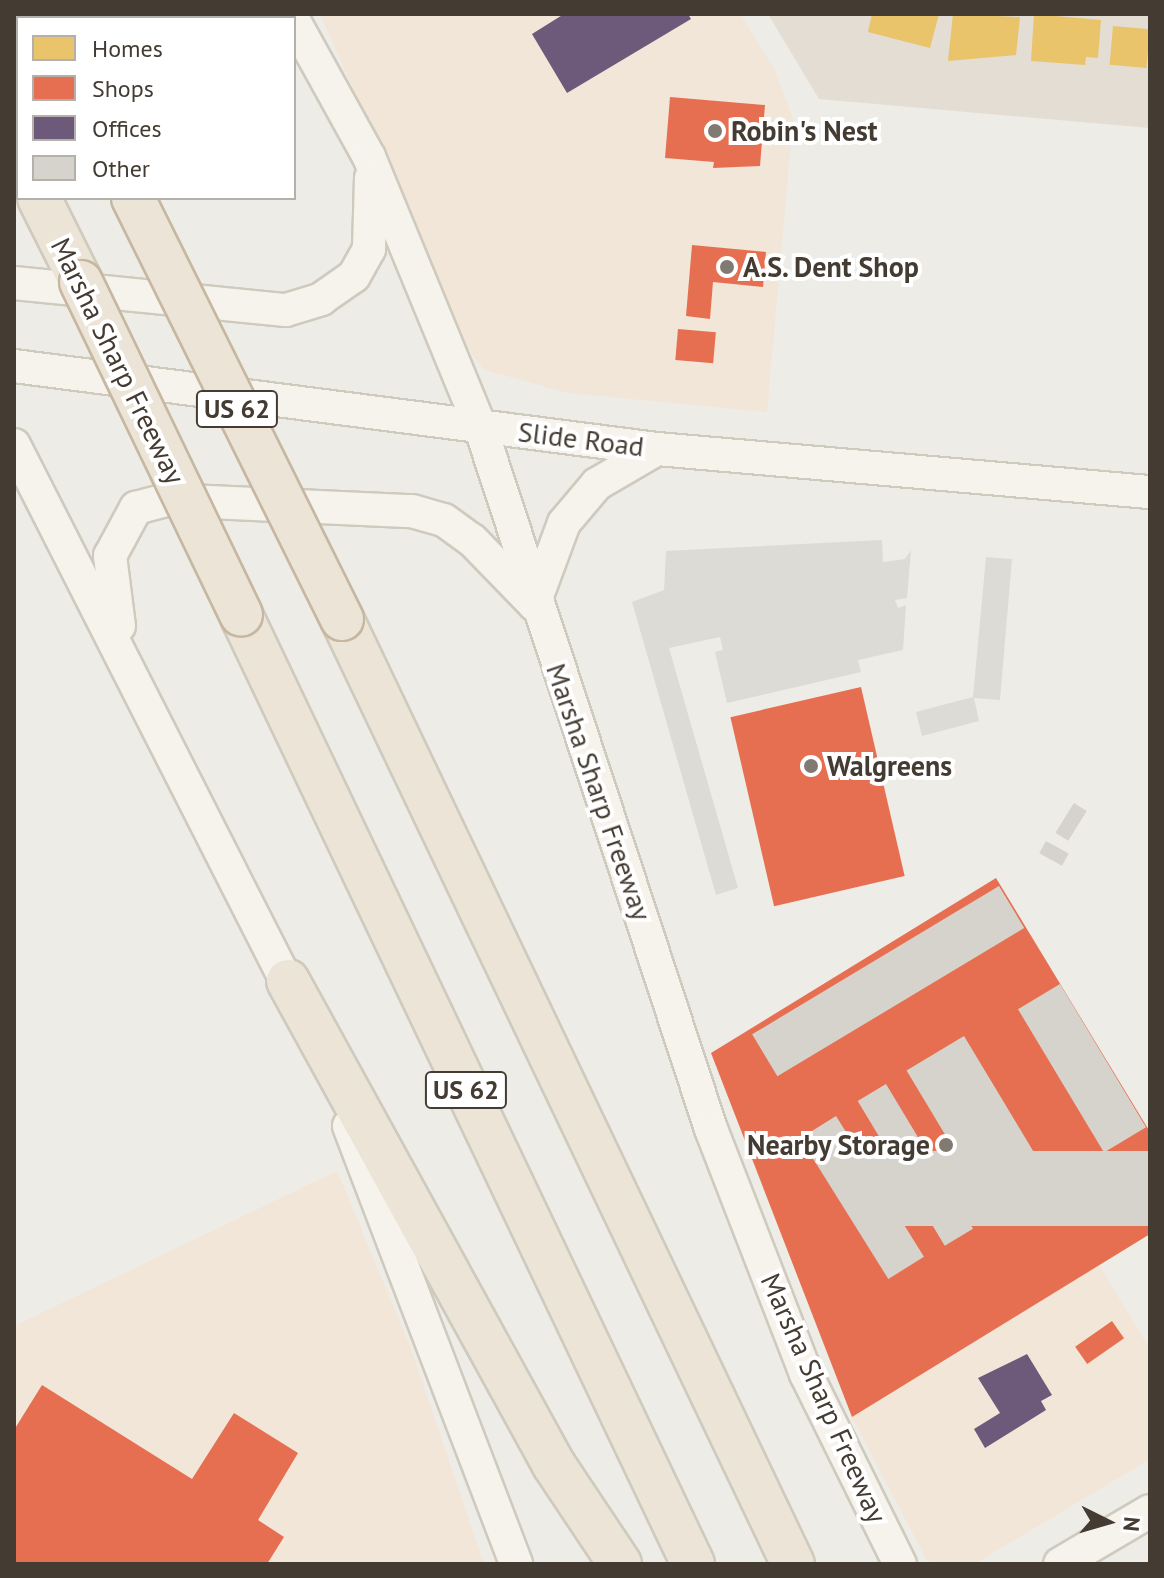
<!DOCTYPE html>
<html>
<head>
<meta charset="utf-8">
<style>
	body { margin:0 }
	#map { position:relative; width:1164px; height:1578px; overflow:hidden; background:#eeece6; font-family:"PT Sans",sans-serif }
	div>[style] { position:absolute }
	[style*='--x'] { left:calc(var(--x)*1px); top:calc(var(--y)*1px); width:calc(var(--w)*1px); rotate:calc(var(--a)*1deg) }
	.residential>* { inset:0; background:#e3ddd3 }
	.commercial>* { inset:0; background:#f2e6d8 }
	.parking>* { inset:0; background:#dddbd6 }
	.homes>* { inset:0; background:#e9c46a; transform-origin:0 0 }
	.shops>* { inset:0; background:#e76f51; transform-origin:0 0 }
	.offices>* { inset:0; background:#6d597a }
	.building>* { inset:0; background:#d6d3cd; transform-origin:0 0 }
	.roads { filter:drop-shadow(2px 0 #cfcabe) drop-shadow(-2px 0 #cfcabe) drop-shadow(0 2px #cfcabe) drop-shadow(0 -2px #cfcabe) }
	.secondary>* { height:32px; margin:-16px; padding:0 16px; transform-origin:16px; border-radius:16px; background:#f6f3ed }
	.highway>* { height:42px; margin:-21px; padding:0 21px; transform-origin:21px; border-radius:21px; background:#ebe4d7 }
	.bridges { filter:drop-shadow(2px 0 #c6b7a1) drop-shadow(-2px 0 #c6b7a1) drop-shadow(0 2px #c6b7a1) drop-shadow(0 -2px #c6b7a1) }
	.highway-bridge>* { height:42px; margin:-21px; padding:0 21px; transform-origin:21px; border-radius:21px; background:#ebe4d7 }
	.dots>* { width:22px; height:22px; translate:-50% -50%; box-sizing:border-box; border:4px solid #fff; border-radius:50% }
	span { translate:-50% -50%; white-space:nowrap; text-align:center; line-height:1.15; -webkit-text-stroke:8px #fff; paint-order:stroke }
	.shield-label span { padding:2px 6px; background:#fff; border:2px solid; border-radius:6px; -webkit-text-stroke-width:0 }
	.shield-label { font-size:26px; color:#443c33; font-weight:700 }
	.poi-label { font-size:28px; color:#443c33; font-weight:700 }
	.left { translate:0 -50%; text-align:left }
	.right { translate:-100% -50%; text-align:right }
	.street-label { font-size:28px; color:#443c33 }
	.frame { position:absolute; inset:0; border:16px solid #443c33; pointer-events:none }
	.legend { position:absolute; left:16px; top:16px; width:280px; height:184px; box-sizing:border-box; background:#fff; border:2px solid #b4b1ad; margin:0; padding:10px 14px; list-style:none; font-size:24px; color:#443c33 }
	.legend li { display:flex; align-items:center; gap:16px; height:40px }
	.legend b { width:40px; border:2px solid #b4b1ad }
	.north { position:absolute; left:1068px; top:1482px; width:80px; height:80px; -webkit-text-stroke:6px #fff; paint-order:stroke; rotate:95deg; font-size:22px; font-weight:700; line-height:32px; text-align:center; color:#443c33 }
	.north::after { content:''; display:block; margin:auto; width:28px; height:36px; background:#443c33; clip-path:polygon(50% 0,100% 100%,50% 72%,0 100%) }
</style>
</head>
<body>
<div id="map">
	<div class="residential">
		<div style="clip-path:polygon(768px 14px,1150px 14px,1150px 128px,819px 99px)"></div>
	</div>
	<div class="commercial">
		<div style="clip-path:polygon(320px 14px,740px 14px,776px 72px,793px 119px,767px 412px,568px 393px,484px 370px,466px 346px)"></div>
		<div style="clip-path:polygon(337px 1171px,410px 1346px,484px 1564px,14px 1564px,14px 1326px)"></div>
		<div style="clip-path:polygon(1099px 1265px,1150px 1349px,1150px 1459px,974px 1564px,927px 1561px,852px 1417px)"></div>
	</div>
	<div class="parking">
		<div style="clip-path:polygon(882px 540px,883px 562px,905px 559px,911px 550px,907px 598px,895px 600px,898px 608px,906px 605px,903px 650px,858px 660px,861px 672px,727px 703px,715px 652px,723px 650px,720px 637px,669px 648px,738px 888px,716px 895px,632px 602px,664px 590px,666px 551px)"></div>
		<div style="clip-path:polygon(986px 557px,1012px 559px,1000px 700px,974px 698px,979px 721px,922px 736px,916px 712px,973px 697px)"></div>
	</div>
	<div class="homes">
		<div style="clip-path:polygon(872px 14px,939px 14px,930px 48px,868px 32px)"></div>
		<div style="clip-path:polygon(953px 14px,1020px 17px,1016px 55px,948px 61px)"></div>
		<div style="clip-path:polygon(1034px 14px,1101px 20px,1098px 58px,1086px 57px,1085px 65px,1031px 61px)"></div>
		<div style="left:1113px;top:26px;width:37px;height:39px;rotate:5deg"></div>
	</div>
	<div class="shops">
		<div style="clip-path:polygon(670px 97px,765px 105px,760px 166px,713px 168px,714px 162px,665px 158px)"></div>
		<div style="clip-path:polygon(692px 245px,766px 252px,763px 287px,713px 282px,710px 319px,686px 316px)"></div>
		<div style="left:678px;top:329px;width:38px;height:31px;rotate:5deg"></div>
		<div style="left:861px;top:687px;width:194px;height:134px;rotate:77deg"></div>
		<div style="clip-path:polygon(996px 878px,1150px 1132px,1150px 1234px,852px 1417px,711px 1053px)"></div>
		<div style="left:1112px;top:1321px;width:21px;height:45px;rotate:55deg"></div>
		<div style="clip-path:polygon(42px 1385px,192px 1479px,234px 1413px,298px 1453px,258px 1520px,284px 1537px,267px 1564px,14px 1564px,14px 1430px)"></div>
	</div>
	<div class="offices">
		<div style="clip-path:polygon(564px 14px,688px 14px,691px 19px,567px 93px,532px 34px)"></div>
		<div style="clip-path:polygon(1027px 1354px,1052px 1395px,1041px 1401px,1046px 1410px,985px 1448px,974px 1429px,1000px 1413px,978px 1378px)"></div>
	</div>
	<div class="building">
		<div style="left:1074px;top:803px;width:15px;height:35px;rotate:32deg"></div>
		<div style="left:1046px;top:841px;width:26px;height:14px;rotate:29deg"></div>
		<div style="left:999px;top:886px;width:49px;height:288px;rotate:59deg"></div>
		<div style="left:1060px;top:984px;width:167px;height:49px;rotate:59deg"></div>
		<div style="left:964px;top:1036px;width:170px;height:67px;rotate:59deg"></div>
		<div style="left:886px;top:1084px;width:169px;height:33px;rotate:59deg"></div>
		<div style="left:836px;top:1116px;width:166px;height:42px;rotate:58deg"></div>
		<div style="left:1150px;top:1151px;width:75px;height:293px;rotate:90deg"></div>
	</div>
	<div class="roads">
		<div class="secondary">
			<div style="--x:294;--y:21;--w:155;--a:61.1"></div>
			<div style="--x:369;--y:157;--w:291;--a:67.6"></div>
			<div style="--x:480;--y:426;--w:740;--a:71.81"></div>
			<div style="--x:711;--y:1129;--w:263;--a:68.8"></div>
			<div style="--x:806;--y:1374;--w:212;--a:63.7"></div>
			<div style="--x:14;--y:283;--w:273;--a:5.7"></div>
			<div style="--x:286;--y:310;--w:37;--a:-17"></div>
			<div style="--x:321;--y:299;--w:40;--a:-34.9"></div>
			<div style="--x:354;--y:276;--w:31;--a:-61"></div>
			<div style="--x:369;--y:249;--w:71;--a:-88.4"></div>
			<div style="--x:14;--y:366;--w:648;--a:7.36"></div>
			<div style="--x:657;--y:449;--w:495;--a:5"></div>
			<div style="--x:14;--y:445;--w:625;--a:63.07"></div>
			<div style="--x:119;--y:626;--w:71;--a:-97.3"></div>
			<div style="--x:110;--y:556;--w:55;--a:-61.6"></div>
			<div style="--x:136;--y:508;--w:31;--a:-15"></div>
			<div style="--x:166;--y:500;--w:246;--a:2.6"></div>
			<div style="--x:412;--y:511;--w:33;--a:16"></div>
			<div style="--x:444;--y:520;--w:34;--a:36"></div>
			<div style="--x:472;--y:540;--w:89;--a:45.9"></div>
			<div style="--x:534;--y:604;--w:86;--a:-69.7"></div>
			<div style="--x:564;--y:523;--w:51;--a:-49.8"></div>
			<div style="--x:597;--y:484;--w:69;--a:-30.3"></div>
			<div style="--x:349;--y:1126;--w:469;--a:69.1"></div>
			<div style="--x:1060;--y:1564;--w:104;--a:-30.5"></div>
		</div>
		<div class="highway">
			<div style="--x:38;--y:14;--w:4;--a:63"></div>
			<div style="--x:14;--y:147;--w:9;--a:63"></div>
			<div style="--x:39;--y:198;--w:94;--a:63.4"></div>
			<div style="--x:241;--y:615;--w:1051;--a:64.53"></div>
			<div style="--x:342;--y:619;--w:1047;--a:64.49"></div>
			<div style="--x:288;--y:981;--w:552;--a:61.21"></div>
			<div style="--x:554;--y:1465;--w:119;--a:56.3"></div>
		</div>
	</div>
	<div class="bridges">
		<div class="highway-bridge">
			<div style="--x:133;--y:198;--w:470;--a:63.6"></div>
			<div style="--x:81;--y:282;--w:369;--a:64.3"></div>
		</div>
	</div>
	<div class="dots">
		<div style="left:715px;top:131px;background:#807a72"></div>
		<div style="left:727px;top:267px;background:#807a72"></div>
		<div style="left:811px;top:766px;background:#807a72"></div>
		<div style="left:946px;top:1145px;background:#807a72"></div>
	</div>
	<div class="shield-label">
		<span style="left:237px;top:409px">US 62</span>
		<span style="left:466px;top:1090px">US 62</span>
	</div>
	<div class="poi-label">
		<span class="left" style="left:731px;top:131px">Robin's Nest</span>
		<span class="left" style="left:743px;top:267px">A.S. Dent Shop</span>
		<span class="left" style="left:827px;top:766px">Walgreens</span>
		<span class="right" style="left:930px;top:1145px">Nearby Storage</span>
	</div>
	<div class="street-label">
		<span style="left:118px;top:361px;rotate:64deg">Marsha Sharp Freeway</span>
		<span style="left:581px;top:439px;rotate:7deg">Slide Road</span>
		<span style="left:599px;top:792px;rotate:71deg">Marsha Sharp Freeway</span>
		<span style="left:824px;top:1398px;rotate:66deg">Marsha Sharp Freeway</span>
	</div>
	<div class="frame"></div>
	<ul class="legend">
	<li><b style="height:22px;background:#e9c46a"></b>Homes</li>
	<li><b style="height:22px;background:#e76f51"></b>Shops</li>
	<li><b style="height:22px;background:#6d597a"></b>Offices</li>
	<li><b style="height:22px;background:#d6d3cd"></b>Other</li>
	</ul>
	<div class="north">N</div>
</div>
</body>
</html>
